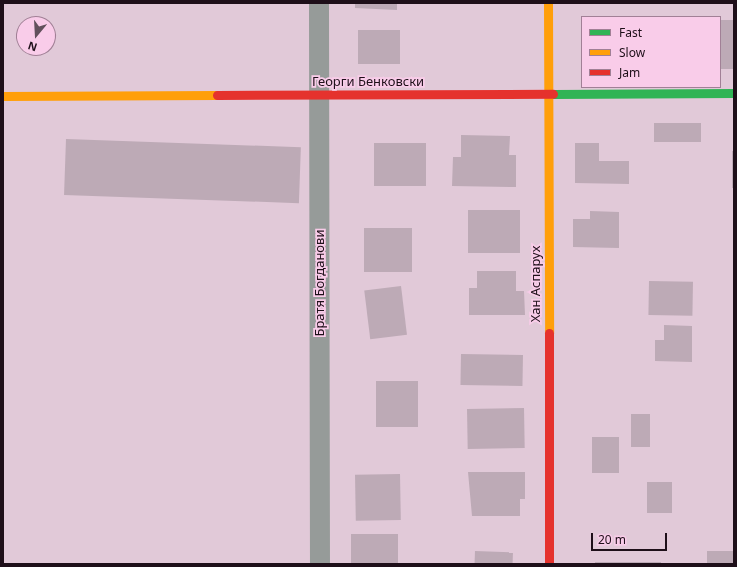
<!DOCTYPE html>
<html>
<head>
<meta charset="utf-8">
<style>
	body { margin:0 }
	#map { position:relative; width:737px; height:567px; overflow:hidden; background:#e1c9d8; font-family:"Noto Sans",sans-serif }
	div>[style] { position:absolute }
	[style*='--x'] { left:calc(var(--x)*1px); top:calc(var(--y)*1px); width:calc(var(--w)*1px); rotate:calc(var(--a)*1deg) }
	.building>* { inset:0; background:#bdaab6; transform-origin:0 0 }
	.street>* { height:20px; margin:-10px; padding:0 10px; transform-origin:10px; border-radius:10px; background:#969b99 }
	.fast>* { height:9px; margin:-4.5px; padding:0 4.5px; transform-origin:4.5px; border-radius:4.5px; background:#30b455 }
	.slow>* { height:9px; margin:-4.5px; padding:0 4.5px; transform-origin:4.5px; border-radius:4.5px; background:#ff9f0a }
	.jam>* { height:9px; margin:-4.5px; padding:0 4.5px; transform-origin:4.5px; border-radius:4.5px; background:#e5322d }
	span { translate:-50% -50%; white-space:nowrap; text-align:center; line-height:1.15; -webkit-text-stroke:3.5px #f9cce9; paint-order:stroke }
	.street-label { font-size:13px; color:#1e0f19 }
	.frame { position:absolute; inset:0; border:4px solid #1e0f19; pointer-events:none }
	.legend { position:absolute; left:581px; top:16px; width:140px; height:72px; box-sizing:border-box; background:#f9cce9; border:1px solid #a18096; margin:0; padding:5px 7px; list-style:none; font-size:12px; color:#1e0f19 }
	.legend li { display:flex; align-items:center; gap:8px; height:20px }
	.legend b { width:20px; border:1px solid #a18096 }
	.north { position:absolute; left:16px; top:16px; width:40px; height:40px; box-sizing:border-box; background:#f9cce9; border:1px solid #a18096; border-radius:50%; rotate:198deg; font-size:11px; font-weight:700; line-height:16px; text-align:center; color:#1e0f19 }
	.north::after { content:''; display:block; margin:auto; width:14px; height:18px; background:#62505c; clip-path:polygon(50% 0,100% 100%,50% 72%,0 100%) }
	.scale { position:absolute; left:591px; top:533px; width:76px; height:18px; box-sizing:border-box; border:2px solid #1e0f19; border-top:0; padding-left:5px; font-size:12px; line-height:14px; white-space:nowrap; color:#1e0f19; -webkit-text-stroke:3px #f9cce9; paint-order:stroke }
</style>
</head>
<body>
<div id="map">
	<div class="building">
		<div style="clip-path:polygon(355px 3px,397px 3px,397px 10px,355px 8px)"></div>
		<div style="left:720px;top:20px;width:14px;height:49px"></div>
		<div style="left:400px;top:30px;width:34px;height:42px;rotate:90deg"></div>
		<div style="left:654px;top:123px;width:47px;height:19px"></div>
		<div style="clip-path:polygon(461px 135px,510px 136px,509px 155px,516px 155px,516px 187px,452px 186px,453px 157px,461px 157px)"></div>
		<div style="left:66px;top:139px;width:235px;height:56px;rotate:2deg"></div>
		<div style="left:374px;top:143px;width:52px;height:43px"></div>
		<div style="clip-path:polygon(575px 143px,599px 143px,599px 161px,629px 161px,629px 184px,575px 183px)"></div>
		<div style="left:732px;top:151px;width:2px;height:37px"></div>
		<div style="left:468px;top:210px;width:52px;height:43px"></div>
		<div style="clip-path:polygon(590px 211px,619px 212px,619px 248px,573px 247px,573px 219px,590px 219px)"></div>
		<div style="left:364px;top:228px;width:48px;height:44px"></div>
		<div style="clip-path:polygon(477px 271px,516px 271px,516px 291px,524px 291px,525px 315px,469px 315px,469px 288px,477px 288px)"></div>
		<div style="left:649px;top:281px;width:44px;height:34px;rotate:1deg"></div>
		<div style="left:401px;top:286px;width:49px;height:37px;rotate:83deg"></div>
		<div style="clip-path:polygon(664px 325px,692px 326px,692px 362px,655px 361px,655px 340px,664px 340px)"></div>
		<div style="left:461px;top:354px;width:62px;height:31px;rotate:1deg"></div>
		<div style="left:376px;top:381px;width:42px;height:46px"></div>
		<div style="left:524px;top:408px;width:40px;height:57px;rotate:89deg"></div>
		<div style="left:631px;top:414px;width:19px;height:33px"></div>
		<div style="left:592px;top:437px;width:27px;height:36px"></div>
		<div style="clip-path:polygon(468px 472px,525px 472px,525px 499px,520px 499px,520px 516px,472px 516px)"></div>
		<div style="left:400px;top:474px;width:46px;height:45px;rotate:89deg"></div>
		<div style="left:647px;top:482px;width:25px;height:31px"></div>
		<div style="left:351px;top:534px;width:47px;height:30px"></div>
		<div style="left:475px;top:551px;width:38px;height:13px;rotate:2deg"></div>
		<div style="left:707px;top:551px;width:27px;height:13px"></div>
		<div style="left:595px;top:562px;width:66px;height:2px"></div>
	</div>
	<div class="street">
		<div style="--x:319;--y:3;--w:561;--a:89.9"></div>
	</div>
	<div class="fast">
		<div style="--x:553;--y:94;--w:181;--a:-0.3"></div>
	</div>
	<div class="slow">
		<div style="--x:548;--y:3;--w:330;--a:89.8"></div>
		<div style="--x:3;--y:96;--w:214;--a:-0.3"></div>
	</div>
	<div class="jam">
		<div style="--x:217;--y:95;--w:336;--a:-0.2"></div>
		<div style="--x:549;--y:333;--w:231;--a:90"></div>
	</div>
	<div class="street-label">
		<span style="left:368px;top:81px">Георги Бенковски</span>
		<span style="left:319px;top:283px;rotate:-90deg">Братя Богданови</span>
		<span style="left:535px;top:284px;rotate:-90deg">Хан Аспарух</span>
	</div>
	<div class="frame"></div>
	<ul class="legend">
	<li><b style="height:5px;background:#30b455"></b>Fast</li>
	<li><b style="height:5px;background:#ff9f0a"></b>Slow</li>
	<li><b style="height:5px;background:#e5322d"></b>Jam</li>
	</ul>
	<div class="north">N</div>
	<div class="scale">20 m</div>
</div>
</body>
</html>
